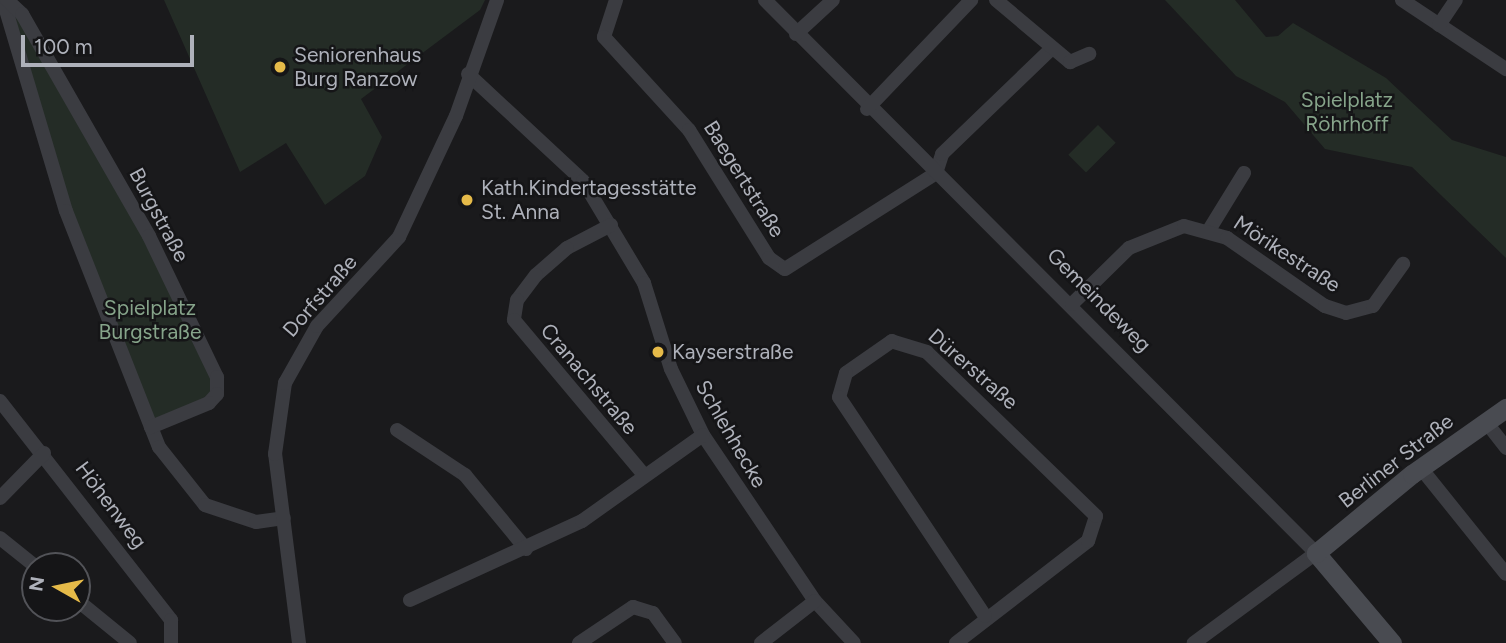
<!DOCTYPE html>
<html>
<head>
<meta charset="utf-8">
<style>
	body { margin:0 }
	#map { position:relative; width:1506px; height:643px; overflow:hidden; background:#1a1a1c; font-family:Figtree,sans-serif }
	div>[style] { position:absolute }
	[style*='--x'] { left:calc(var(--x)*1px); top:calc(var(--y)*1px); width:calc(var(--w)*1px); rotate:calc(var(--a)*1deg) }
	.green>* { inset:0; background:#242c26; transform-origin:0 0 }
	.street>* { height:14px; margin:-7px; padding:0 7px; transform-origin:7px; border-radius:7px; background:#3b3c41 }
	.secondary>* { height:19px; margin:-9.5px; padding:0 9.5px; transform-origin:9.5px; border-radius:9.5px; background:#494b51 }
	.dots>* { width:19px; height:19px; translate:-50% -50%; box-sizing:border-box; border:4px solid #151517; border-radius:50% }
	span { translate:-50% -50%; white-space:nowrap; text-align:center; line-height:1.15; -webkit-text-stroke:5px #151517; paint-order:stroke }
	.poi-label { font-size:21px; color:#aeb1ba }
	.left { translate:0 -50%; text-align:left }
	.park-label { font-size:21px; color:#86a48a }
	.street-label { font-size:21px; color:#aeb1ba }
	.north { position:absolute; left:21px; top:552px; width:70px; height:70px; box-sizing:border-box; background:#151517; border:2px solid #525358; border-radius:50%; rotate:279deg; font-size:19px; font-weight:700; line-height:28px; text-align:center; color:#aeb1ba }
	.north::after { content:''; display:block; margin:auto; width:24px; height:32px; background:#e5ba49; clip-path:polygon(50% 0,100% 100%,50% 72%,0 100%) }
	.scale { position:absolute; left:21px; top:35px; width:173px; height:32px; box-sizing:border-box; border:4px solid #aeb1ba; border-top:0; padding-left:9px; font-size:21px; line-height:24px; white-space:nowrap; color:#aeb1ba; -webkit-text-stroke:5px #151517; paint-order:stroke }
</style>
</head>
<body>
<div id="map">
	<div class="green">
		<div style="clip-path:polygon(7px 0,149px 236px,217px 394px,151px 427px,66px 211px)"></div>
		<div style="clip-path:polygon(164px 0,485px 0,480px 10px,361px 99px,382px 137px,365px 176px,325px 205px,286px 143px,240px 172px)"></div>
		<div style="clip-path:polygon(1165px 0,1235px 0,1266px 37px,1278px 36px,1293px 23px,1386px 78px,1452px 140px,1506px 157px,1506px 258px,1412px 167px,1325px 149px,1285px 102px,1236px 76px)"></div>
		<div style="left:1098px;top:125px;width:25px;height:42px;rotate:45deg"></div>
	</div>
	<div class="street">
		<div style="--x:3;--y:0;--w:220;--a:73.4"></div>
		<div style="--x:66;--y:211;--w:254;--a:68.5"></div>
		<div style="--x:159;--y:447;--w:74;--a:51.6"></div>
		<div style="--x:205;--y:505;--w:54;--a:18.4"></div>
		<div style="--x:256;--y:522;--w:28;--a:-8"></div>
		<div style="--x:7;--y:0;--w:21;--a:43"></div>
		<div style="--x:22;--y:14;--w:256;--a:60.2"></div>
		<div style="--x:149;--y:236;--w:157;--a:64.3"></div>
		<div style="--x:217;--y:377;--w:17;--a:90"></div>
		<div style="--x:217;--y:394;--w:12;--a:132"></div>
		<div style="--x:209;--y:403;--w:63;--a:157.5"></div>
		<div style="--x:616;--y:0;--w:39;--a:108"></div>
		<div style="--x:604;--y:37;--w:126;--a:47.6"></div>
		<div style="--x:689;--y:130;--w:151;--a:58"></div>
		<div style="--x:769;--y:258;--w:19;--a:35"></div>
		<div style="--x:785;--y:269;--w:179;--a:-32.4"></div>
		<div style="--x:936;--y:173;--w:20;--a:-72"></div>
		<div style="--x:942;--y:154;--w:150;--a:-43.9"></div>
		<div style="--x:765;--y:0;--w:781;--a:45.1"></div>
		<div style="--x:1316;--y:553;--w:152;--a:143.6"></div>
		<div style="--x:996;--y:0;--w:97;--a:40"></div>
		<div style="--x:1070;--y:62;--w:21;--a:-23"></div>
		<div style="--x:1402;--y:0;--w:125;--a:33.6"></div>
		<div style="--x:1439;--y:25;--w:30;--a:-56"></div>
		<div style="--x:796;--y:34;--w:50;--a:-42.6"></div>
		<div style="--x:468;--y:74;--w:157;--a:42.9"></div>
		<div style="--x:583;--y:181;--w:119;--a:59.1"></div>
		<div style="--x:644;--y:283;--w:90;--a:72.6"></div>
		<div style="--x:671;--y:369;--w:73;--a:64.1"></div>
		<div style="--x:703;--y:435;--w:200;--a:56"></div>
		<div style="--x:815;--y:601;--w:57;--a:47.1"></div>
		<div style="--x:867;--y:109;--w:151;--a:-46.3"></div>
		<div style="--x:611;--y:225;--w:50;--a:152.4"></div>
		<div style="--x:567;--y:248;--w:41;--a:138.9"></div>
		<div style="--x:536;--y:275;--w:31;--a:127"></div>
		<div style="--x:517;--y:300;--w:20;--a:99"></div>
		<div style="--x:514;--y:320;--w:202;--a:50"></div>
		<div style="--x:1209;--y:230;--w:67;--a:-58.4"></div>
		<div style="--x:1072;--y:304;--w:80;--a:-44.5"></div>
		<div style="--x:1129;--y:248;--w:59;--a:-21.8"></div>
		<div style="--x:1184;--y:226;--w:45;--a:15.6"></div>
		<div style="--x:1227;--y:238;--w:119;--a:34.8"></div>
		<div style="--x:1325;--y:306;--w:22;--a:18"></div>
		<div style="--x:1346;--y:313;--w:28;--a:-15"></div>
		<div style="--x:1373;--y:306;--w:52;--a:-54.5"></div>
		<div style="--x:0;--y:401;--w:278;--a:52"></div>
		<div style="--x:171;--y:620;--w:23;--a:90"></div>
		<div style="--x:1486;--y:422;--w:33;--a:52"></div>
		<div style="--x:397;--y:430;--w:82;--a:33.5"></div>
		<div style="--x:465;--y:475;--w:96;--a:50.5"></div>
		<div style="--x:1420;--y:467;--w:137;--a:51.2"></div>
		<div style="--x:0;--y:498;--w:63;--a:-45.6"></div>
		<div style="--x:0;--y:538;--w:45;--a:38.7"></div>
		<div style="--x:77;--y:600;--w:68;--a:39.1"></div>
		<div style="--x:410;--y:600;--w:189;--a:-24.7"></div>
		<div style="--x:582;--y:521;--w:148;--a:-35.4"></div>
		<div style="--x:299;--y:643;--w:191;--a:-97.2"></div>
		<div style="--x:275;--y:454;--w:72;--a:-82"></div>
		<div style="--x:285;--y:383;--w:65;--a:-60.7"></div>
		<div style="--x:317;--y:326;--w:121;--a:-47.3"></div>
		<div style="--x:399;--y:237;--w:134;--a:-64.8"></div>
		<div style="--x:456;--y:116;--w:123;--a:-70.5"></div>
		<div style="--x:579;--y:643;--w:65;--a:-33.7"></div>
		<div style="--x:633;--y:607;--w:21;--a:17"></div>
		<div style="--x:653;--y:613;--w:37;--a:54"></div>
		<div style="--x:761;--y:643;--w:68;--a:-37.9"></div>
		<div style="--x:956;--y:643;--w:167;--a:-37.7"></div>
		<div style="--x:1088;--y:541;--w:26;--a:-72"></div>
		<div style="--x:1096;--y:516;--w:235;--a:-135.9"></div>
		<div style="--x:927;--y:352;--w:37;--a:-163"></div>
		<div style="--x:892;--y:341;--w:56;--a:145.2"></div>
		<div style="--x:846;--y:373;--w:25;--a:106"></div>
		<div style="--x:839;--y:397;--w:263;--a:56.3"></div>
	</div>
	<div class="secondary">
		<div style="--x:1392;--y:643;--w:118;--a:-130.2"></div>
		<div style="--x:1316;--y:553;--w:124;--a:-39.5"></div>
		<div style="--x:1412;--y:474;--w:115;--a:-35.1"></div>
	</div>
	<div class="dots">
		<div style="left:280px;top:67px;background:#e5ba49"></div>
		<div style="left:467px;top:200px;background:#e5ba49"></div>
		<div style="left:658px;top:352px;background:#e5ba49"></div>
	</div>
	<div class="poi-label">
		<span class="left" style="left:294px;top:67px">Seniorenhaus<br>Burg Ranzow</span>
		<span class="left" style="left:481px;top:200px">Kath.Kindertagesstätte<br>St. Anna</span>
		<span class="left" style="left:672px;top:352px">Kayserstraße</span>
	</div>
	<div class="park-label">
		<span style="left:1347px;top:112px">Spielplatz<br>Röhrhoff</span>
		<span style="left:150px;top:320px">Spielplatz<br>Burgstraße</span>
	</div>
	<div class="street-label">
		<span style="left:744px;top:179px;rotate:58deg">Baegertstraße</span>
		<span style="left:159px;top:215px;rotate:62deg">Burgstraße</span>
		<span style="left:1287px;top:254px;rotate:33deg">Mörikestraße</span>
		<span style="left:320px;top:296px;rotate:-49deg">Dorfstraße</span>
		<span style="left:1099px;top:300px;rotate:45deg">Gemeindeweg</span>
		<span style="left:973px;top:369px;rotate:41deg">Dürerstraße</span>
		<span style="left:589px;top:379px;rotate:50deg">Cranachstraße</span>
		<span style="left:731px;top:434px;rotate:60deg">Schlehhecke</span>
		<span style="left:1396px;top:461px;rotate:-38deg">Berliner Straße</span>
		<span style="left:111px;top:505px;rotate:53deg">Höhenweg</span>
	</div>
	<div class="north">N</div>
	<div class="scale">100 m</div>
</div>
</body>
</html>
